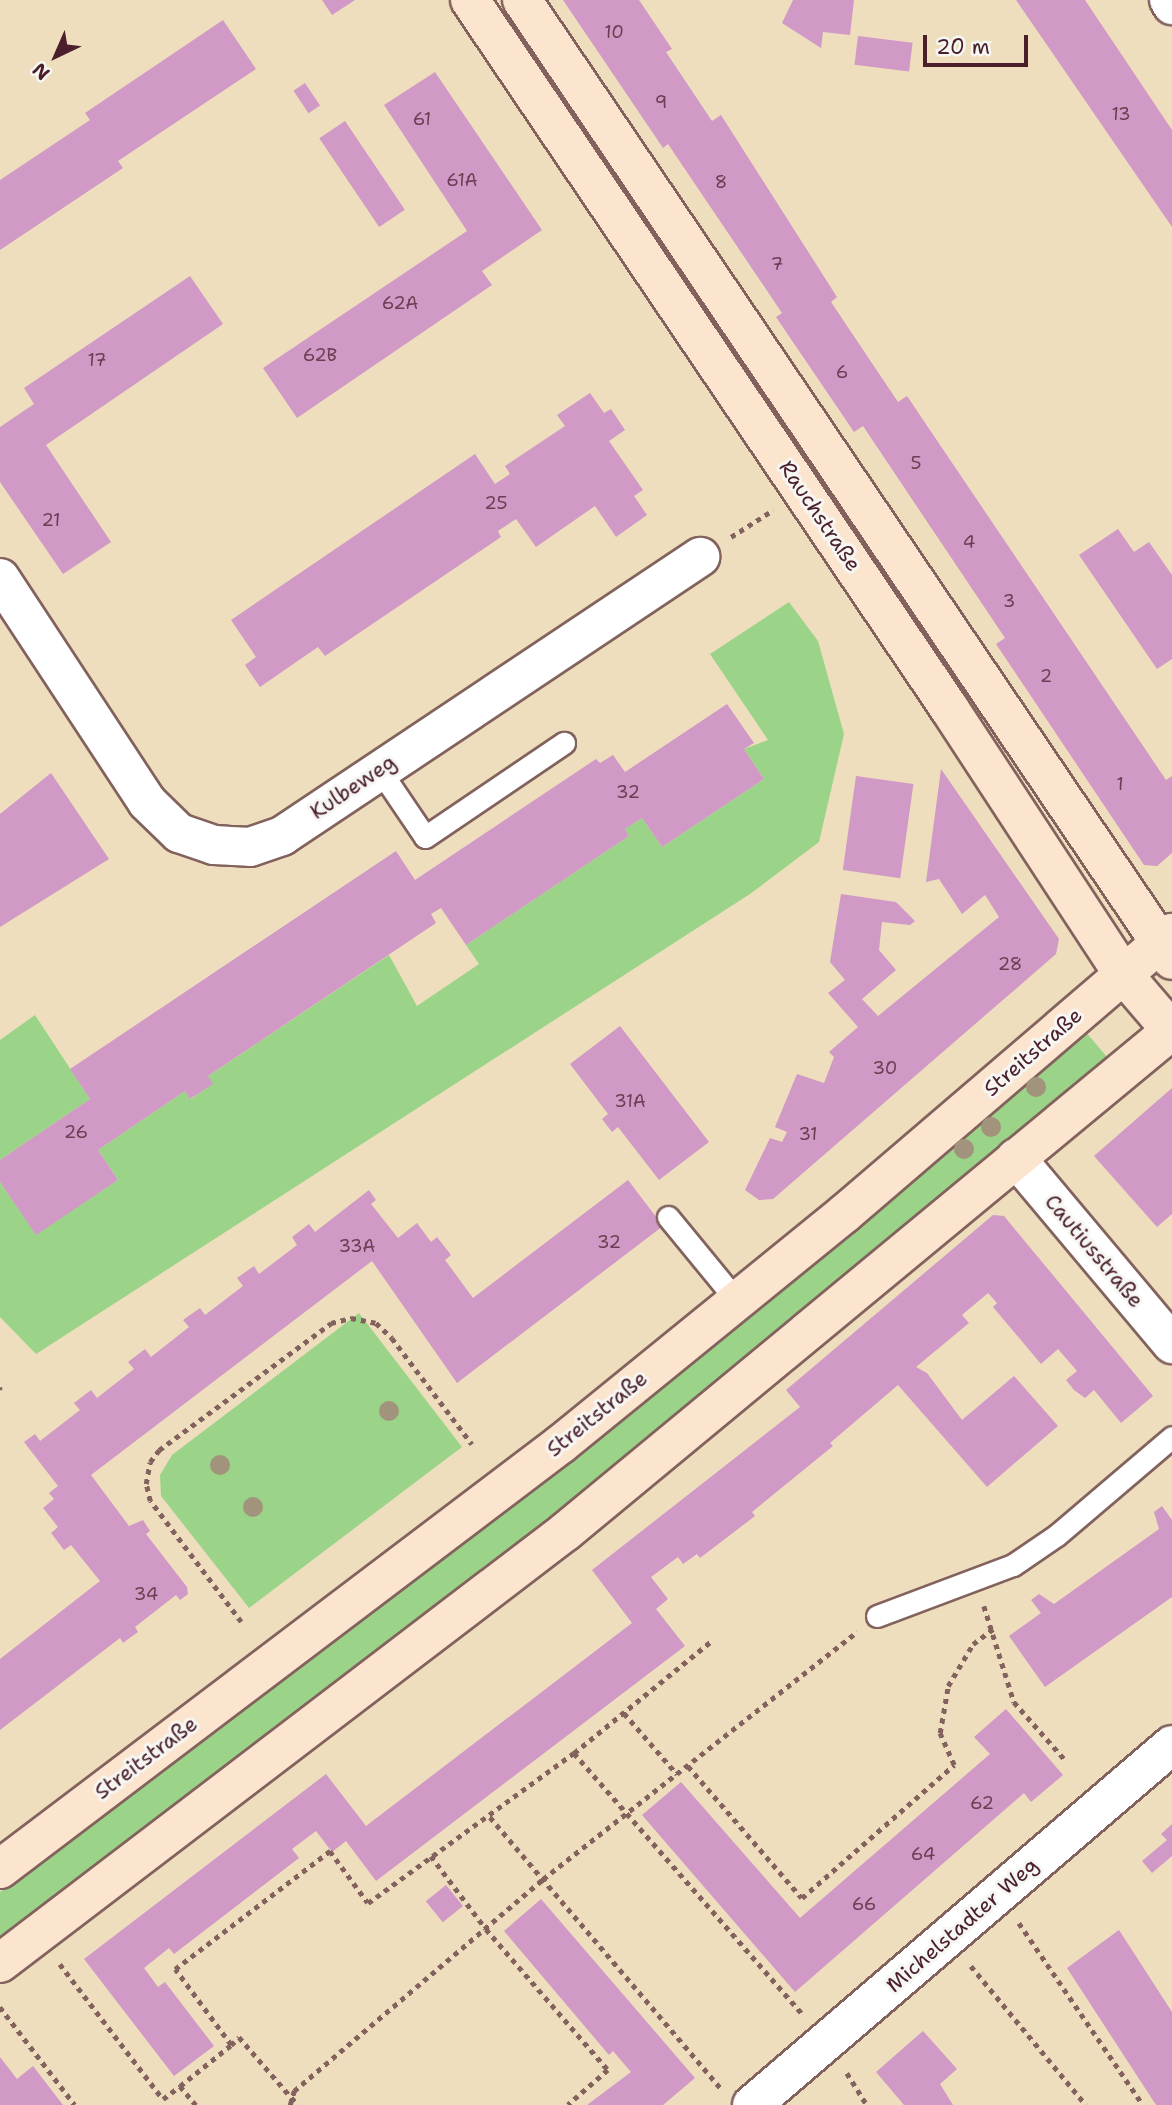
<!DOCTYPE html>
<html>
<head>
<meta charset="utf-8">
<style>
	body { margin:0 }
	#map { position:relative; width:1172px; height:2105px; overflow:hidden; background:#eedebd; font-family:"Shantell Sans",sans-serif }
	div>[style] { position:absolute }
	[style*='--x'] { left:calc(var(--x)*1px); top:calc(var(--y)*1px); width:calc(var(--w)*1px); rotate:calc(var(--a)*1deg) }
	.green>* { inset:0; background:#9bd488 }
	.building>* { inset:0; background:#d099c6; transform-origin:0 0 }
	.path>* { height:4.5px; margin-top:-2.25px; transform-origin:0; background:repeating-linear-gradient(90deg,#83625e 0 5px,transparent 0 10px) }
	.roads { filter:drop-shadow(2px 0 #83625e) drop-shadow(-2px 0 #83625e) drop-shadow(0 2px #83625e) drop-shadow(0 -2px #83625e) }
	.service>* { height:21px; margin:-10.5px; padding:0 10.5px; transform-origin:10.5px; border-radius:10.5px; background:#fff }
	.minor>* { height:38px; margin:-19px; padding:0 19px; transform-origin:19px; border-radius:19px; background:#fff }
	.secondary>* { height:38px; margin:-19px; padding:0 19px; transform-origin:19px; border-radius:19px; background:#fce5cf }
	.trees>* { width:20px; height:20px; margin:-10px; border-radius:50%; background:#a1937c }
	span { translate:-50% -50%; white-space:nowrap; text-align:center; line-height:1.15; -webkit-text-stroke:6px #f6f6f2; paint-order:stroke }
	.number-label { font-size:18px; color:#6c3e52 }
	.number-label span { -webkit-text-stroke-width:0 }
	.street-label { font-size:21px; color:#4a1f2b }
	.north { position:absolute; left:21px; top:21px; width:70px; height:70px; -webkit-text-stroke:5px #f6f6f2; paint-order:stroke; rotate:224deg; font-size:19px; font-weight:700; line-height:28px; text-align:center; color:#4a1f2b }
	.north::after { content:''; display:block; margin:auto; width:24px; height:32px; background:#4a1f2b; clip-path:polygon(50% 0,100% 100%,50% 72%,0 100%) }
	.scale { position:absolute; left:923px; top:35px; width:105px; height:32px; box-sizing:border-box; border:4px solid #4a1f2b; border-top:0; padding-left:9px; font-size:21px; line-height:24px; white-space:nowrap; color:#4a1f2b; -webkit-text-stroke:5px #f6f6f2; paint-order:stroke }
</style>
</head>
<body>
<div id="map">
	<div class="green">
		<div style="clip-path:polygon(789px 602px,818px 641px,844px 734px,819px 842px,750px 894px,36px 1354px,0 1317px,0 1182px,36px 1234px,118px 1180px,98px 1150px,185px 1091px,191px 1099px,212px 1084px,208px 1076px,389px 955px,417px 1006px,479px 964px,466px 945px,629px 836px,625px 829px,642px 818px,662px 847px,764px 779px,744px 749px,768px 740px,710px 654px)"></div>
		<div style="clip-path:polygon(35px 1015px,90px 1099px,0 1160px,0 1040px)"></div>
		<div style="clip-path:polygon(1084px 1030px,1108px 1058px,910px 1225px,611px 1473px,0 1942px,0 1892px,506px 1507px)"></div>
		<div style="clip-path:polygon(359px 1313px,462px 1447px,249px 1608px,161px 1496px,160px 1475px,172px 1455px)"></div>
	</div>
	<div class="building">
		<div style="clip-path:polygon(322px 0,355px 0,332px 15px)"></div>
		<div style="clip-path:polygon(563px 0,639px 0,672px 49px,666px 52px,712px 121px,721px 115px,837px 297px,831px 302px,898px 402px,907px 396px,1166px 780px,1172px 776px,1172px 853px,1157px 866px,1144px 865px,996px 644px,1005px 638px,863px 426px,854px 432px,776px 317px,782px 313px,668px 144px,663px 148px)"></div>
		<div style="clip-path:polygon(793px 0,854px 0,850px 35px,823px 32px,821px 48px,782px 23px)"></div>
		<div style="clip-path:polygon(1016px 0,1085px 0,1172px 130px,1172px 227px)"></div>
		<div style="clip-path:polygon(223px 20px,256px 69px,118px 161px,123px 168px,0 250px,0 180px,90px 120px,85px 113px)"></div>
		<div style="left:858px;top:36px;width:55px;height:29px;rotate:7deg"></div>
		<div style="clip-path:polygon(435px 72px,542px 230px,482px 271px,492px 285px,297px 418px,263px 368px,467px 231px,384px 105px)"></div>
		<div style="left:305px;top:83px;width:27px;height:14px;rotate:56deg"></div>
		<div style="left:345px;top:121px;width:107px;height:31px;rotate:56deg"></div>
		<div style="clip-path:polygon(190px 276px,223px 324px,46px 445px,111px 542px,63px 574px,0 482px,0 427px,34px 404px,24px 388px)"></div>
		<div style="clip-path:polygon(590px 393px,604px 413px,611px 409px,625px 430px,609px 441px,643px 490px,634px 496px,647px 515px,616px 537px,595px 506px,536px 547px,516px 519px,498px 531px,501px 537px,325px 656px,318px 647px,260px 687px,245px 665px,256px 657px,231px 620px,475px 454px,495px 484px,510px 474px,505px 466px,565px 426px,557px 415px)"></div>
		<div style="clip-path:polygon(1118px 529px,1134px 552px,1149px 542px,1172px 575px,1172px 659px,1157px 669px,1079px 555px)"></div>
		<div style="clip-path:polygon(727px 704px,754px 743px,744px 749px,764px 779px,662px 847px,642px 818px,625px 829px,629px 836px,466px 945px,441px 908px,431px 914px,436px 923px,208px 1076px,213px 1084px,190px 1099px,185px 1091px,98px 1150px,118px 1180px,36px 1235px,0 1182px,0 1160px,90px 1099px,70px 1069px,396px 851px,415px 880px,596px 759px,600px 763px,613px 755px,625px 772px)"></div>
		<div style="clip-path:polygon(941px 769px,1059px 939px,1056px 954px,773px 1199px,759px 1200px,745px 1190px,770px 1138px,782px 1142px,787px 1132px,775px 1127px,797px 1074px,824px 1083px,834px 1057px,829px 1052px,858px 1027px,828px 993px,845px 980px,830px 962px,841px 894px,896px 902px,915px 921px,910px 925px,882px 922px,879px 950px,896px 970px,862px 999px,878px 1016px,999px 917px,985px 895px,962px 914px,939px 879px,926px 882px)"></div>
		<div style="clip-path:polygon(51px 773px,109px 859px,0 927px,0 814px)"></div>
		<div style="left:856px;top:776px;width:58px;height:95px;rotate:8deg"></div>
		<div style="clip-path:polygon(620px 1026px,709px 1142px,659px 1180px,618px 1127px,612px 1132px,602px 1119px,608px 1114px,570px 1064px)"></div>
		<div style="clip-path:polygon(1172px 1088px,1172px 1214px,1157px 1227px,1094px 1156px)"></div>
		<div style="clip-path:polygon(628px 1180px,663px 1226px,457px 1383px,372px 1261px,91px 1475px,129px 1526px,143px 1520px,150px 1531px,146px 1534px,187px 1587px,188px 1594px,180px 1600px,176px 1595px,135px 1627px,138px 1632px,131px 1637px,123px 1643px,120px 1638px,0 1730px,0 1659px,100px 1581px,71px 1545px,64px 1550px,51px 1533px,58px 1527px,43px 1508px,54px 1499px,49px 1493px,58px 1486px,24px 1442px,35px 1434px,40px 1441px,80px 1410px,74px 1403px,91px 1390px,97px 1398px,134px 1369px,128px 1362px,145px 1349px,151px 1357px,189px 1327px,183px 1320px,200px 1308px,205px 1315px,243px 1286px,237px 1278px,254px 1266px,259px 1274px,297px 1245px,292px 1237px,309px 1224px,315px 1232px,369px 1190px,376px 1200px,371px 1204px,398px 1238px,417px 1223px,431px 1242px,437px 1237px,451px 1255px,445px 1260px,473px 1298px)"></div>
		<div style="clip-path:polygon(993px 1215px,1004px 1216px,1153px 1396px,1121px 1423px,1094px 1390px,1085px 1398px,1074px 1390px,1066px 1380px,1077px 1371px,1058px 1349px,1041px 1364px,993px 1307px,997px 1303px,988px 1293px,962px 1315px,969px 1323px,916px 1367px,927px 1373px,962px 1420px,1014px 1376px,1058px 1426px,987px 1487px,898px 1385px,830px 1443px,833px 1446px,752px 1512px,755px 1516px,700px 1558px,697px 1554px,683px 1564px,678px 1557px,651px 1577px,668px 1599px,656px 1609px,685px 1646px,376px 1881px,346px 1841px,332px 1852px,316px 1831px,292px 1849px,299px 1858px,174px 1954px,169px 1948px,144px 1968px,158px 1987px,165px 1982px,214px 2046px,174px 2076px,84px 1959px,326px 1774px,366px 1826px,632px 1623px,592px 1570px,800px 1407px,786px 1390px)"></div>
		<div style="clip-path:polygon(1162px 1506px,1172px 1520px,1172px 1597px,1045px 1687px,1009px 1636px,1041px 1613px,1031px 1600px,1039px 1594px,1054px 1604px,1159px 1529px,1154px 1512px)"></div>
		<div style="clip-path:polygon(1006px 1709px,1063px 1775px,1031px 1802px,1024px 1793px,795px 1992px,642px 1815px,681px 1782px,800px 1918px,990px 1754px,974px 1737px)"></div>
		<div style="clip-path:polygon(1172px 1824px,1172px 1856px,1152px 1873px,1142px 1861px,1167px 1840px,1161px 1834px)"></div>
		<div style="left:446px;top:1885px;width:27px;height:26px;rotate:51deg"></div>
		<div style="clip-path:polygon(541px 1899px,695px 2078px,663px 2105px,587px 2105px,631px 2072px,613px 2051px,609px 2055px,504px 1931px)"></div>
		<div style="clip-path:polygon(1119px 1930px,1172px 2012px,1172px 2105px,1156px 2105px,1067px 1968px)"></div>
		<div style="clip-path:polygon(923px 2031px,957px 2069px,940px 2084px,953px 2105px,904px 2105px,876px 2072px)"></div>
		<div style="clip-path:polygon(0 2057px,17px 2079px,33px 2066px,63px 2105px,0 2105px)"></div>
	</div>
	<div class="path">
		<div style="--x:731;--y:537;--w:50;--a:-32.7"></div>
		<div style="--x:0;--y:1387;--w:3;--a:90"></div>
		<div style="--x:984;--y:1606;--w:101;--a:72.6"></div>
		<div style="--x:1014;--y:1702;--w:80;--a:48.5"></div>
		<div style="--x:241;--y:1622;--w:151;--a:-126.9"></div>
		<div style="--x:150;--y:1501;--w:17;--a:-103"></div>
		<div style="--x:146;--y:1484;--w:22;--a:-80"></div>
		<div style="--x:150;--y:1462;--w:15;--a:-53"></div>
		<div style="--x:159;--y:1450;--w:214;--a:-36.4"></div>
		<div style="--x:331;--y:1323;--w:21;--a:-14"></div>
		<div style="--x:351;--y:1318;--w:25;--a:11"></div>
		<div style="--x:376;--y:1323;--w:22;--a:43"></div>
		<div style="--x:392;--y:1338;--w:133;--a:53"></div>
		<div style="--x:624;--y:1713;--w:81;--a:49"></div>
		<div style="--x:574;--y:1753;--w:348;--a:48.8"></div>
		<div style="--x:688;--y:1766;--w:174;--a:49.2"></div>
		<div style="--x:802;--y:1898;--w:202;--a:-41.2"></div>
		<div style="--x:954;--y:1765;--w:35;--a:-114"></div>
		<div style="--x:940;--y:1733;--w:48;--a:-80.3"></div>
		<div style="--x:948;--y:1686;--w:49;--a:-59.2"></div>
		<div style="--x:973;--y:1644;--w:25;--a:-37"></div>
		<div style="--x:490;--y:1817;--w:355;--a:49.6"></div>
		<div style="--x:431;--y:1856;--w:91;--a:53"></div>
		<div style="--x:486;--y:1929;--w:186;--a:49.1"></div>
		<div style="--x:608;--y:2070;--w:53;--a:138.8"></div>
		<div style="--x:1019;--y:1923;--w:220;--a:55.7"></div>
		<div style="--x:60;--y:1964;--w:170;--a:52.7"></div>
		<div style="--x:163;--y:2099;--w:21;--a:-37"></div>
		<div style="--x:180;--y:2086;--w:25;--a:50"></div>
		<div style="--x:971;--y:1966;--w:180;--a:50.4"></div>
		<div style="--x:0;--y:2007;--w:123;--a:52.6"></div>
		<div style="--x:231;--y:2045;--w:11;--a:-45"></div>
		<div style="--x:239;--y:2037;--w:90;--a:49.1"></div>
		<div style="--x:847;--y:2073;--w:38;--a:58"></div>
		<div style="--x:180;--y:2086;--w:65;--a:-38.8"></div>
		<div style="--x:231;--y:2045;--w:94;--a:-126.4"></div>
		<div style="--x:175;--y:1969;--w:195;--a:-37.3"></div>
		<div style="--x:330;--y:1851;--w:64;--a:53.8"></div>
		<div style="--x:368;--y:1903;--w:255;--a:-36.1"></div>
		<div style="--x:574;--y:1753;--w:176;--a:-39.2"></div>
		<div style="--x:290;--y:2105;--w:15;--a:-74"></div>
		<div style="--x:294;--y:2091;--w:327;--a:-40.4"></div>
		<div style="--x:543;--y:1879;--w:400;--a:-38.2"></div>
	</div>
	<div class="roads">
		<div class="service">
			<div style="--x:379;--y:769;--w:82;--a:55.9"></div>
			<div style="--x:425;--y:837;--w:168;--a:-34.1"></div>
			<div style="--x:668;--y:1217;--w:109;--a:50.6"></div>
			<div style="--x:877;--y:1616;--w:145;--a:-20.6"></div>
			<div style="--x:1013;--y:1565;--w:53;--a:-34.3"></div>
			<div style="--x:1057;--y:1535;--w:151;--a:-40.4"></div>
		</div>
		<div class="minor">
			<div style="--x:1169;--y:0;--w:6;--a:59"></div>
			<div style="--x:0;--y:578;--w:268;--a:56.7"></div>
			<div style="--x:147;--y:802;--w:45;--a:44.1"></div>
			<div style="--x:179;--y:833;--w:37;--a:19"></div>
			<div style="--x:214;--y:845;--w:36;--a:3"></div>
			<div style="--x:250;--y:847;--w:34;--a:-19"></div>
			<div style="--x:282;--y:836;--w:503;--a:-33.72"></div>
			<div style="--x:1016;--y:1158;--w:243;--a:50"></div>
			<div style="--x:752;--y:2105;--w:553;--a:-40.6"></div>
		</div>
		<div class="secondary">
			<div style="--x:470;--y:0;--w:855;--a:55.92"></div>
			<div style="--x:949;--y:708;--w:318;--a:56.8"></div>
			<div style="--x:1123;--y:974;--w:74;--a:49.4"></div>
			<div style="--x:522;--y:0;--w:1159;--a:55.9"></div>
			<div style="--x:0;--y:1869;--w:704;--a:-37.15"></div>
			<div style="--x:561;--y:1444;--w:365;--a:-39.1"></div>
			<div style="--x:844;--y:1214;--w:432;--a:-40.6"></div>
			<div style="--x:0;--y:1963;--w:711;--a:-37.34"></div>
			<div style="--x:565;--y:1532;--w:788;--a:-39.59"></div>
		</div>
	</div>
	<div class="trees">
		<div style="left:1036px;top:1087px"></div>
		<div style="left:991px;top:1127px"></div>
		<div style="left:964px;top:1149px"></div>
		<div style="left:389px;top:1411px"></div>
		<div style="left:220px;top:1465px"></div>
		<div style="left:253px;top:1507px"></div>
	</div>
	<div class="number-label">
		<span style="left:614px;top:32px">10</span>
		<span style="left:661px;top:102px">9</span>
		<span style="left:1121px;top:114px">13</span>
		<span style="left:422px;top:119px">61</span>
		<span style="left:462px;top:180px">61A</span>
		<span style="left:721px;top:182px">8</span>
		<span style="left:777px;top:264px">7</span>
		<span style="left:400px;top:303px">62A</span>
		<span style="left:320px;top:355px">62B</span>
		<span style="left:97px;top:360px">17</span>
		<span style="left:842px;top:372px">6</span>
		<span style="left:916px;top:463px">5</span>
		<span style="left:496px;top:503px">25</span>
		<span style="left:51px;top:520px">21</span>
		<span style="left:969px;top:542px">4</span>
		<span style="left:1009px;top:601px">3</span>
		<span style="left:1046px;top:676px">2</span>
		<span style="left:1120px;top:784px">1</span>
		<span style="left:628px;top:792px">32</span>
		<span style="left:1010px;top:964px">28</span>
		<span style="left:885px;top:1068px">30</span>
		<span style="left:630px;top:1101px">31A</span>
		<span style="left:76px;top:1132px">26</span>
		<span style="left:808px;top:1134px">31</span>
		<span style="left:609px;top:1242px">32</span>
		<span style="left:357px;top:1246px">33A</span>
		<span style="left:146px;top:1594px">34</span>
		<span style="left:982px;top:1803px">62</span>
		<span style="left:923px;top:1854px">64</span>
		<span style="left:864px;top:1904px">66</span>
	</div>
	<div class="street-label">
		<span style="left:820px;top:516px;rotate:56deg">Rauchstraße</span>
		<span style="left:353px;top:787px;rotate:-34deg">Kulbeweg</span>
		<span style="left:1033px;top:1052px;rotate:-41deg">Streitstraße</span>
		<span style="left:1094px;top:1251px;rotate:50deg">Cautiusstraße</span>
		<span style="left:597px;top:1414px;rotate:-39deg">Streitstraße</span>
		<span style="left:146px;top:1758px;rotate:-37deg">Streitstraße</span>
		<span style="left:962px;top:1925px;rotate:-41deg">Michelstadter Weg</span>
	</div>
	<div class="north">N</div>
	<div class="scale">20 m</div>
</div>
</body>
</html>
